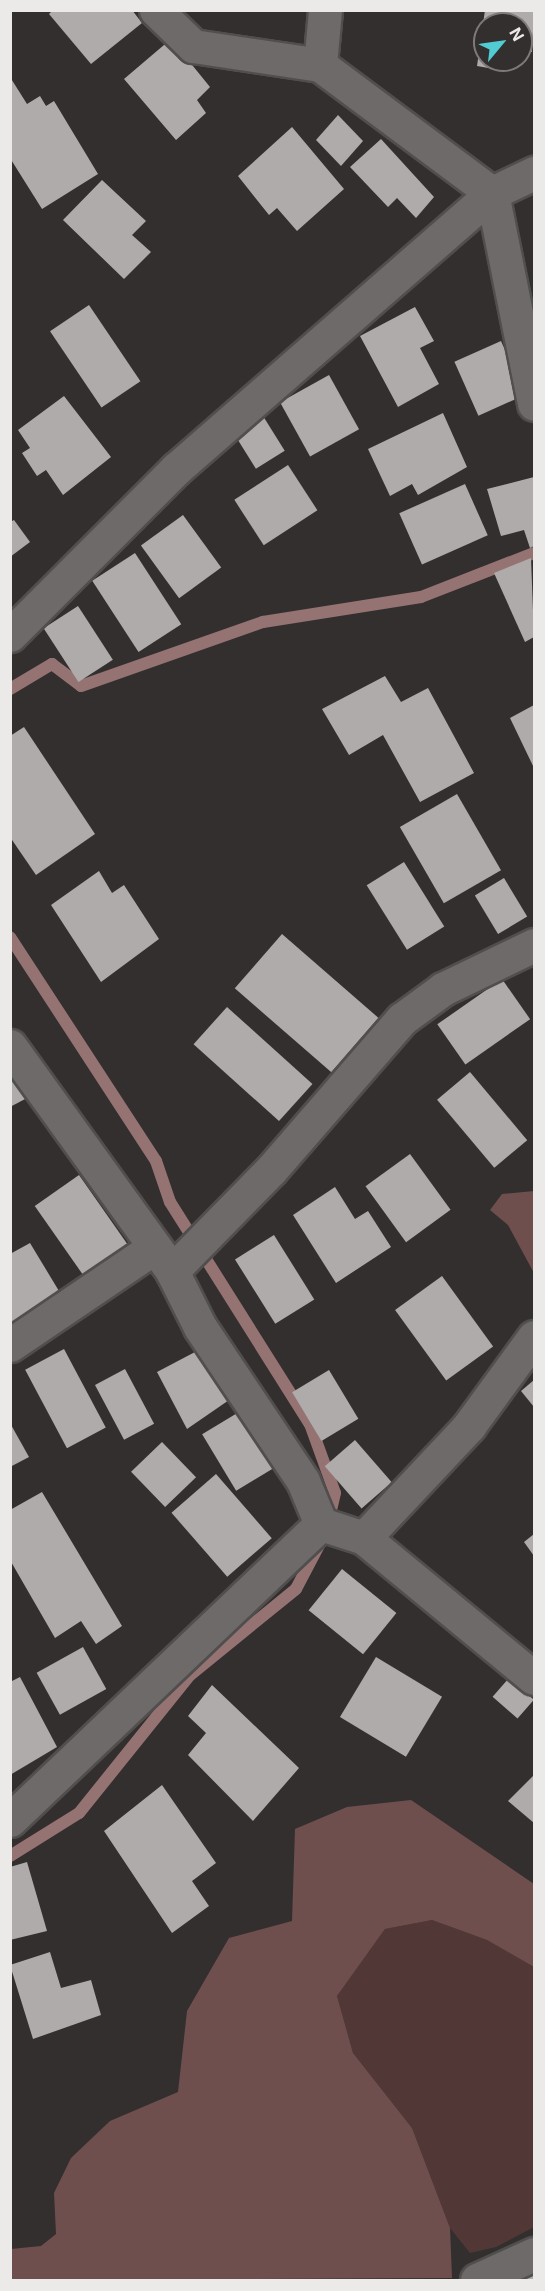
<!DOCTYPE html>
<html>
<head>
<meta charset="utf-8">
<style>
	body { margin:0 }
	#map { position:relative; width:545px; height:2291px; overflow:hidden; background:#332f2f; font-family:Inter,sans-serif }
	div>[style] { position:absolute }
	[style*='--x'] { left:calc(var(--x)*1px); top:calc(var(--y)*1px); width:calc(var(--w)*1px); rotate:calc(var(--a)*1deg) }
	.green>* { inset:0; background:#523737 }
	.forest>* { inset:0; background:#6f4f4e }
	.stream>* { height:12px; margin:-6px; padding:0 6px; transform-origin:6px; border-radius:6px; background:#967373 }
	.building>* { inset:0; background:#b0abab; transform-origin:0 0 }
	.roads { filter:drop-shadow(2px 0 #514e4e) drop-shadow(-2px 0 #514e4e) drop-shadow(0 2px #514e4e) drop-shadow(0 -2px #514e4e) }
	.minor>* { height:33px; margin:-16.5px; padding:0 16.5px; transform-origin:16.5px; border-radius:16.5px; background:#6f6a6a }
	span { translate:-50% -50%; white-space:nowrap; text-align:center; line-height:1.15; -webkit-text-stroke:6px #332f2f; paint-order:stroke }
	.frame { position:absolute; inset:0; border:12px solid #eceae9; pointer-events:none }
	.north { position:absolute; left:473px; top:12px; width:60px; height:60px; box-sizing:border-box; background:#332f2f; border:2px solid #7d7a79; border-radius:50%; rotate:61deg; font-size:16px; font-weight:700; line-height:24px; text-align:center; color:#eceae9 }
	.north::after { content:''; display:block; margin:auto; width:21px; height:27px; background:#51ccd2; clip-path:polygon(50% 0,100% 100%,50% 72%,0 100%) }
</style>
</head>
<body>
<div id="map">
	<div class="green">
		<div style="clip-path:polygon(432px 1920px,487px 1940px,534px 1967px,534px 2227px,496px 2247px,470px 2253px,450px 2228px,412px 2128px,353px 2053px,337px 1996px,385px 1929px)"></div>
	</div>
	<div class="forest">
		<div style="clip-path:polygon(534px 1191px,534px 1273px,508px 1225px,490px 1210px,502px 1194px)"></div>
		<div style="clip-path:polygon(411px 1800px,534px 1884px,534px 1967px,487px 1940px,432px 1920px,385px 1929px,337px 1996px,353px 2053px,412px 2128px,450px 2228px,452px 2278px,11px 2280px,11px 2249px,41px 2246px,56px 2234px,54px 2193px,71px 2158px,110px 2121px,178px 2092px,187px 2011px,229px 1938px,292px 1921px,295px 1829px,347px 1807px)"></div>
	</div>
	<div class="stream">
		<div style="--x:10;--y:689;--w:49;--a:-30.8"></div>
		<div style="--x:52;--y:664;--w:36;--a:37"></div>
		<div style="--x:81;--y:686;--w:193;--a:-19.4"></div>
		<div style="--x:263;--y:622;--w:160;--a:-9"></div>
		<div style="--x:421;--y:597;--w:121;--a:-21.3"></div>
		<div style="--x:10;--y:937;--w:267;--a:56.9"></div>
		<div style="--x:156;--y:1161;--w:43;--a:71.1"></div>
		<div style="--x:170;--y:1202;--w:262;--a:57.8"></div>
		<div style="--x:310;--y:1424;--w:73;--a:70.1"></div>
		<div style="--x:335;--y:1493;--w:40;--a:103"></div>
		<div style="--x:326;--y:1532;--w:64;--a:117.8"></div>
		<div style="--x:296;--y:1589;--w:136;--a:140.9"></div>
		<div style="--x:190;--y:1675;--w:177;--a:128.8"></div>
		<div style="--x:79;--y:1813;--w:81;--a:148.1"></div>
	</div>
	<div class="building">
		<div style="clip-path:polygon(53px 10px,132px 10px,142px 23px,91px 64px,49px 14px)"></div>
		<div style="clip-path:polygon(485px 10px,534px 10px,532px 52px,521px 51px,521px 24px,485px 24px,485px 60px,495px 60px,494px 69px,477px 66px)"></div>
		<div style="clip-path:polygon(171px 39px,210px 87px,197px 100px,206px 113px,176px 140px,124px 79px)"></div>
		<div style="clip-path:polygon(10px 77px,27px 104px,40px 96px,46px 106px,54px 101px,98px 174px,42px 209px,10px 158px)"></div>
		<div style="clip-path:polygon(338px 115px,363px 141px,341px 166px,316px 140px)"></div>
		<div style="clip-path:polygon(292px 127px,344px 189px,297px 231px,277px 208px,269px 215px,238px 176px)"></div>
		<div style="clip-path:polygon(381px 139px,434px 197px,416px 218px,397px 198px,388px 207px,350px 167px)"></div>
		<div style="clip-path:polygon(102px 180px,146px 221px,132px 235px,151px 252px,124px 279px,63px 220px)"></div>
		<div style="left:89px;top:305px;width:92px;height:47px;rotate:56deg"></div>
		<div style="clip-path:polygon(415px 307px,434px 341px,420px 348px,439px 384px,398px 407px,360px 336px)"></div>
		<div style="left:501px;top:341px;width:59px;height:51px;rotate:66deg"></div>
		<div style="left:329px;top:375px;width:62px;height:56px;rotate:61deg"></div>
		<div style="clip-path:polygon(64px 396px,111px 457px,63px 495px,46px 470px,37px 476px,22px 453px,30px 448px,18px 430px)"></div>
		<div style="clip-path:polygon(443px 413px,467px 467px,418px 495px,412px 484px,390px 496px,368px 449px)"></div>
		<div style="left:263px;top:416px;width:41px;height:34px;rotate:58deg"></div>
		<div style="left:288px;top:465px;width:54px;height:64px;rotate:57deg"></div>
		<div style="clip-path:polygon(534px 477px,534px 546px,530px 548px,524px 530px,501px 536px,487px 489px)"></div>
		<div style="left:465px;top:484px;width:56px;height:72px;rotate:66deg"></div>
		<div style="left:183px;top:515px;width:65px;height:52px;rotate:54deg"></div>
		<div style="clip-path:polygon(14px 520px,30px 542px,10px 557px,10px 522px)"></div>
		<div style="left:135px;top:553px;width:85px;height:51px;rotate:57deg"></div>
		<div style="clip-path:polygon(531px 558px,534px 637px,525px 642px,494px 573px)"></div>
		<div style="left:78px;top:606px;width:64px;height:41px;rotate:57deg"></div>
		<div style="clip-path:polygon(385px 676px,401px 702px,428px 688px,474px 773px,420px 802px,383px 735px,349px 755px,322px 709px)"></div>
		<div style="clip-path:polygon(534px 705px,534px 768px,510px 718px)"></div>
		<div style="clip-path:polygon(24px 727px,95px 834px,36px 875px,10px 837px,10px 736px)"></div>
		<div style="left:457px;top:794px;width:88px;height:66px;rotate:60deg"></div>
		<div style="left:404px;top:862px;width:76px;height:44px;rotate:58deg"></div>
		<div style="clip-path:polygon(99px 871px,112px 893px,124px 885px,159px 939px,101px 982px,51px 905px)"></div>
		<div style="left:504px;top:878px;width:45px;height:34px;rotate:59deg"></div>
		<div style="left:282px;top:934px;width:128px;height:72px;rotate:41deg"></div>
		<div style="left:502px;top:979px;width:49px;height:79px;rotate:55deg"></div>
		<div style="left:227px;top:1007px;width:115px;height:50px;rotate:42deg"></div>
		<div style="clip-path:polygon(10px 1072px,27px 1098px,10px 1107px)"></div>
		<div style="left:470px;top:1072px;width:89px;height:43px;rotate:50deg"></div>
		<div style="left:410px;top:1154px;width:69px;height:55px;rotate:54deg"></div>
		<div style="left:79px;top:1175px;width:90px;height:54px;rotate:55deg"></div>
		<div style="clip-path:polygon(335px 1187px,355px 1219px,368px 1211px,391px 1247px,336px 1283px,293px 1215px)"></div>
		<div style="left:274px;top:1235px;width:76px;height:46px;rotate:58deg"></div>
		<div style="clip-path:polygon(30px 1243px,62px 1296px,10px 1324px,10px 1254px)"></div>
		<div style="left:442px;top:1276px;width:87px;height:58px;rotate:54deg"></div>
		<div style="left:64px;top:1349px;width:89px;height:44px;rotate:62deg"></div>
		<div style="clip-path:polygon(195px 1352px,232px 1398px,187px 1429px,157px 1372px)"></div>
		<div style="left:125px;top:1369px;width:62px;height:34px;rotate:62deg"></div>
		<div style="left:329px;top:1370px;width:57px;height:43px;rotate:59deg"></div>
		<div style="clip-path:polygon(534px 1380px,534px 1407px,521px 1391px)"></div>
		<div style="left:239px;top:1412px;width:66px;height:43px;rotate:59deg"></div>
		<div style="clip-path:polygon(10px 1423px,29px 1457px,10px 1467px)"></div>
		<div style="left:355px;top:1440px;width:56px;height:40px;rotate:49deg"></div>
		<div style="left:162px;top:1442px;width:49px;height:43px;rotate:46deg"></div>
		<div style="left:216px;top:1474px;width:85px;height:59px;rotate:49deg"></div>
		<div style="clip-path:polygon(42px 1492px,122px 1626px,96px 1644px,81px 1621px,55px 1638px,10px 1560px,10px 1510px)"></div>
		<div style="clip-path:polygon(534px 1534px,534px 1556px,524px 1542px)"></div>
		<div style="left:342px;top:1569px;width:70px;height:53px;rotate:39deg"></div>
		<div style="left:83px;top:1647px;width:48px;height:53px;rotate:61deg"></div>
		<div style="left:376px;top:1657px;width:77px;height:70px;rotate:31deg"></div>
		<div style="clip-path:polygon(20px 1677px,57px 1747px,10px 1775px,10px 1682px)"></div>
		<div style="left:509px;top:1678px;width:33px;height:25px;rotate:41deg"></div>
		<div style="clip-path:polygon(212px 1685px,299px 1768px,253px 1821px,188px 1755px,206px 1733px,188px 1716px)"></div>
		<div style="clip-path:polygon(534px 1775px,534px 1823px,508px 1801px)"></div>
		<div style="clip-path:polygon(162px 1785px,216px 1863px,192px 1881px,209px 1906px,172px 1933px,104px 1831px)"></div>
		<div style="clip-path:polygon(27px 1862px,47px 1931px,10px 1940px,10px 1867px)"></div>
		<div style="clip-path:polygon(50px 1952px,61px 1988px,91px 1980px,101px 2015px,33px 2039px,10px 1965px)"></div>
		<div style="clip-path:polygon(534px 2264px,534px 2280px,501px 2280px)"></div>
	</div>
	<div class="roads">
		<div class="minor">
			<div style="--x:156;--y:10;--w:52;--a:44.2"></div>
			<div style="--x:193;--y:46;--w:128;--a:8.5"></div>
			<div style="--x:320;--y:65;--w:214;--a:36.7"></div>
			<div style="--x:492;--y:193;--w:215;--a:78.7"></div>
			<div style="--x:320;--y:65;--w:55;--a:-84.8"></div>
			<div style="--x:10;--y:635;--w:235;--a:-45"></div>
			<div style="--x:176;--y:469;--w:420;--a:-41.1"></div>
			<div style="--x:492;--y:193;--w:47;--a:-25.5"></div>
			<div style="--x:10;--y:1046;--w:277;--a:54.2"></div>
			<div style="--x:172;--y:1271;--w:63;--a:63.4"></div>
			<div style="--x:200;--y:1327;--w:185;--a:56.2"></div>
			<div style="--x:303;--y:1481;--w:47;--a:67.3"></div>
			<div style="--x:172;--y:1271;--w:141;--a:-45.6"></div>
			<div style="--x:271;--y:1170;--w:200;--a:-49.1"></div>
			<div style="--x:402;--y:1019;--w:51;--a:-36.2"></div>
			<div style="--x:443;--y:989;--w:101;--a:-25.8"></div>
			<div style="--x:10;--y:1345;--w:173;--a:-34.1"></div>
			<div style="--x:364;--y:1538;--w:220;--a:39.5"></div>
			<div style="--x:10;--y:1820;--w:429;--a:-43.6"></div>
			<div style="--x:321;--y:1524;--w:45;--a:18"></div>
			<div style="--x:364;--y:1538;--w:154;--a:-46.8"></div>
			<div style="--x:469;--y:1426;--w:110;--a:-53.9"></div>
			<div style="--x:477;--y:2280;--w:63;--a:-24.5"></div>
		</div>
	</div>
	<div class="frame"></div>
	<div class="north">N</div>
</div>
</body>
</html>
